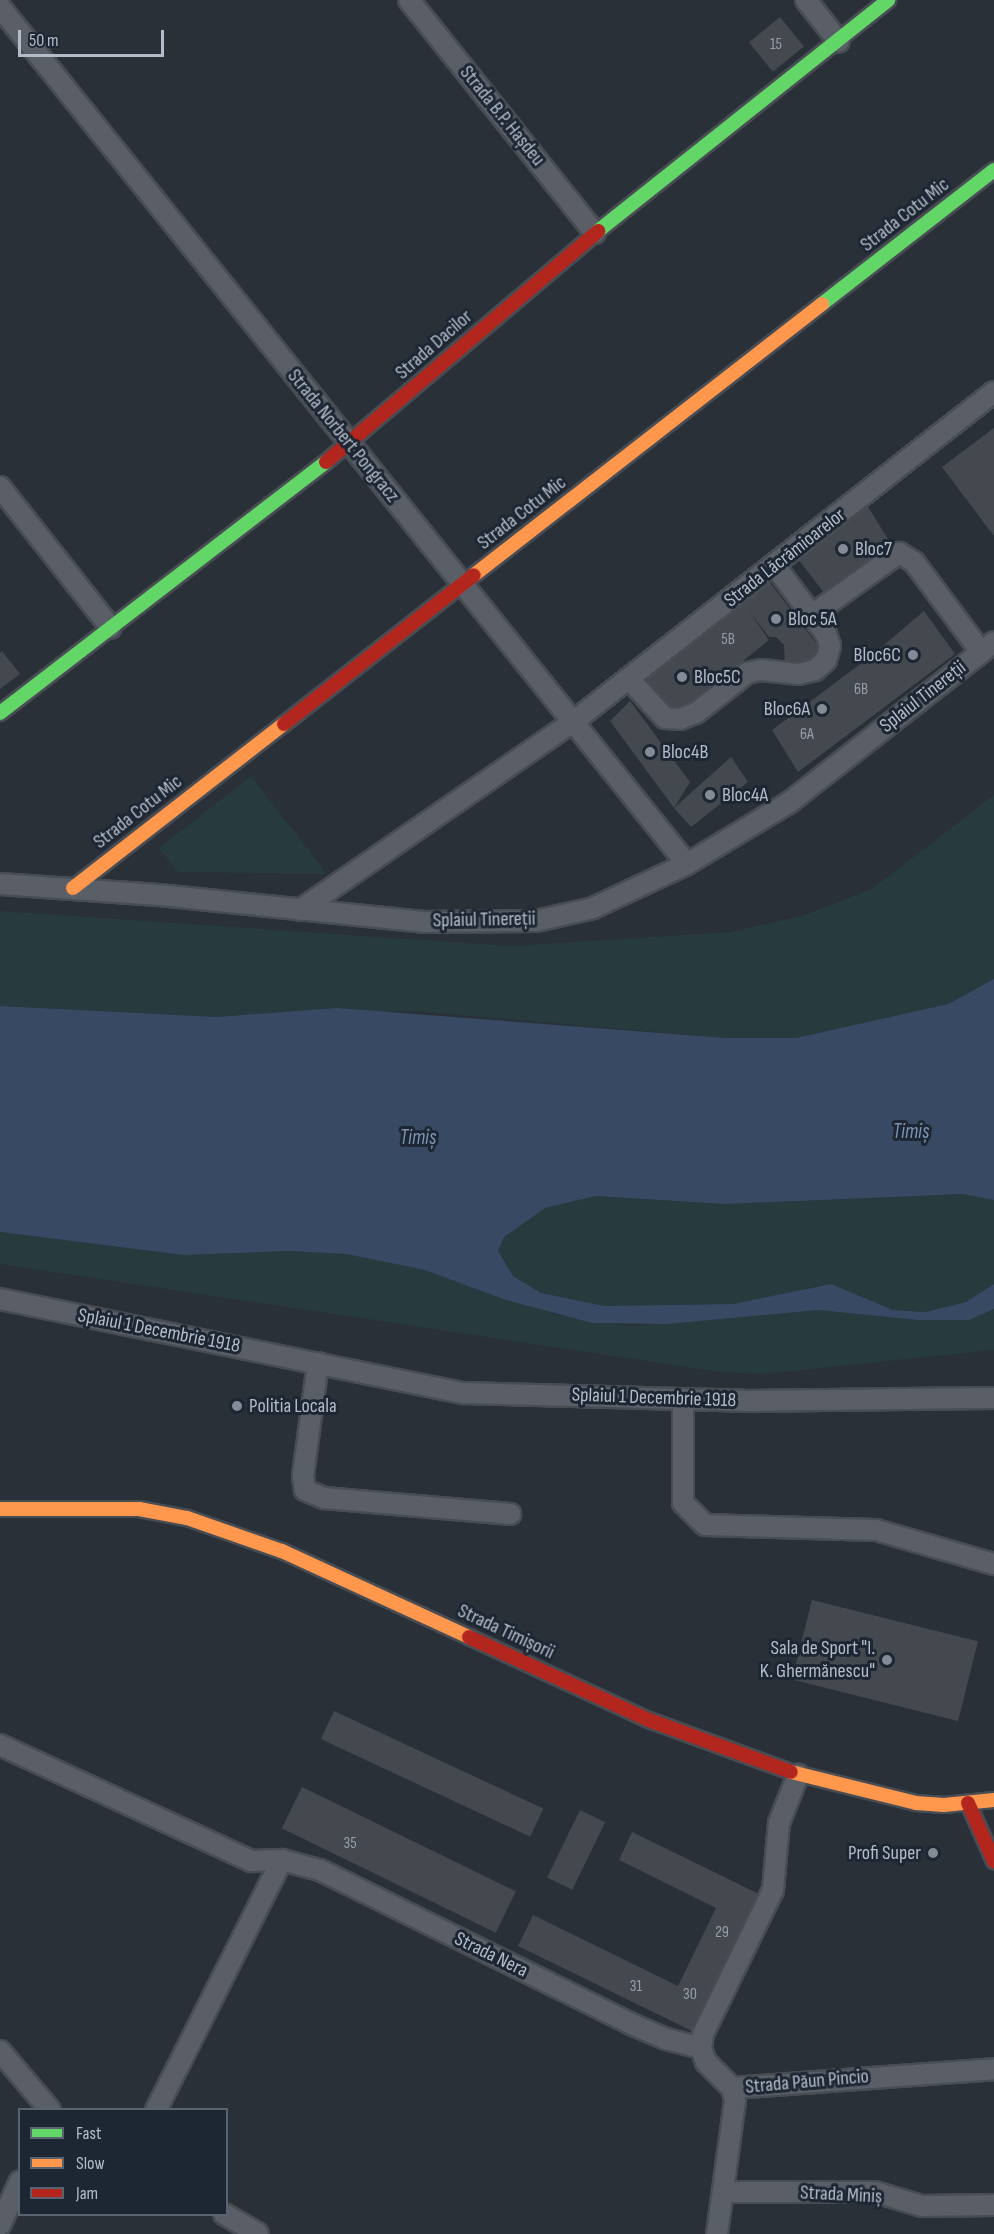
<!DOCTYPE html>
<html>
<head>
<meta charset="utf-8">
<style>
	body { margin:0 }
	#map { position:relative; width:994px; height:2234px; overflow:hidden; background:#2a3038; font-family:"Sofia Sans Condensed",sans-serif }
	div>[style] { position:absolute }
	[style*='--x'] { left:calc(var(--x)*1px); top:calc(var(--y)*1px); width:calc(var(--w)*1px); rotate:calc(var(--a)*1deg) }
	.green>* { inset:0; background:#273a3e }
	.water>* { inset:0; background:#384963 }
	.building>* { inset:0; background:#444950; transform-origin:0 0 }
	.roads { filter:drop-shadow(2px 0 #484c53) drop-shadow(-2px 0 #484c53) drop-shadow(0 2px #484c53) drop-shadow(0 -2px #484c53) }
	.street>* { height:20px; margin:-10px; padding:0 10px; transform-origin:10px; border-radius:10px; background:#5a5e66 }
	.fast>* { height:14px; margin:-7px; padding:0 7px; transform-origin:7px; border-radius:7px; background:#63d668 }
	.slow>* { height:14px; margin:-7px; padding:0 7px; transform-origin:7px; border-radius:7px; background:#ff974d }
	.jam>* { height:14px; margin:-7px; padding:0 7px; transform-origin:7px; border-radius:7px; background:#b3261e }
	.dots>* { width:16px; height:16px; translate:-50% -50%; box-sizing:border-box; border:3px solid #1d2633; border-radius:50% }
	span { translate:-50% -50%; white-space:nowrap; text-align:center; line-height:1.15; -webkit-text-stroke:6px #1d2633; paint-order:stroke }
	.number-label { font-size:16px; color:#989fab }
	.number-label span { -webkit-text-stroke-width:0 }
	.street-label { font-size:20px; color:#b4bcc9 }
	.poi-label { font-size:20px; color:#b4bcc9 }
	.left { translate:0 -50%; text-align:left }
	.right { translate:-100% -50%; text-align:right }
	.water-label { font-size:21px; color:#7c92b1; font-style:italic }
	.legend { position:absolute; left:18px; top:2108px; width:210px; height:108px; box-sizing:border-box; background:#1d2633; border:2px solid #59626f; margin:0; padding:8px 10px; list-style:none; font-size:18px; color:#b4bcc9 }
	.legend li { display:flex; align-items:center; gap:12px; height:30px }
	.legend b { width:30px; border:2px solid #59626f }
	.scale { position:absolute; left:18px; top:30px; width:146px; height:27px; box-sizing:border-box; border:3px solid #b4bcc9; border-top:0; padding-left:8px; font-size:18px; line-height:21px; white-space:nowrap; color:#b4bcc9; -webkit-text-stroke:4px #1d2633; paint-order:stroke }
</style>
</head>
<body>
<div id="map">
	<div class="green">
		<div style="clip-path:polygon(251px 776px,327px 874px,178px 872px,159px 848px)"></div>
		<div style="clip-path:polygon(994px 795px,994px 979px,948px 1004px,796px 1038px,726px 1038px,413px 1011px,217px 1017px,0 1006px,0 911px,511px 946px,731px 932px,802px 916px,872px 889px)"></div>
		<div style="clip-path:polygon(963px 1194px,994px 1200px,994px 1284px,966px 1302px,925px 1312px,893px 1310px,816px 1286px,780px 1297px,733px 1304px,604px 1306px,572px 1302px,541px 1293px,513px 1276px,498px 1251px,504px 1237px,545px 1208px,596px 1196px,725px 1204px)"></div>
		<div style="clip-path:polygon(0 1232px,183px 1255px,289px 1251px,346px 1254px,425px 1270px,554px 1314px,630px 1326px,818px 1310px,918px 1320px,968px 1320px,994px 1309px,994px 1350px,763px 1374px,720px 1372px,0 1264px)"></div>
	</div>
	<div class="water">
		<div style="clip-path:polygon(994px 979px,994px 1200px,963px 1194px,725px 1204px,596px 1196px,545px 1208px,504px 1237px,498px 1251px,513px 1276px,541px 1293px,604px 1306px,733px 1304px,831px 1284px,893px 1310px,925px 1312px,966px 1302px,994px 1284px,994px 1309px,969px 1320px,918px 1320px,818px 1310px,667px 1324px,592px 1323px,506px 1300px,425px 1270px,346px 1254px,289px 1251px,183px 1255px,0 1232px,0 1006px,217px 1017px,337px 1008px,726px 1038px,796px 1038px,948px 1004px)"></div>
	</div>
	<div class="building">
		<div style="left:780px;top:17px;width:38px;height:40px;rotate:51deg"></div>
		<div style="clip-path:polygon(994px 428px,994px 536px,942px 467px)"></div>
		<div style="clip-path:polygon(865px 502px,891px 544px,828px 598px,795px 555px)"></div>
		<div style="clip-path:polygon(768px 580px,824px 654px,796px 670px,785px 663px,784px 645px,776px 637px,769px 637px,749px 611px,769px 640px,678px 714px,662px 702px,642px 673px)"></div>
		<div style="clip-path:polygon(924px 611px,955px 654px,798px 772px,772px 730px,871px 656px)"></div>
		<div style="clip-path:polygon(2px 651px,20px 674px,0 689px,0 653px)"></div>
		<div style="clip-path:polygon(630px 701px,690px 782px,674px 808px,610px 721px)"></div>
		<div style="clip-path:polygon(731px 757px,748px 782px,691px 827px,674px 808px)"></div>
		<div style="left:812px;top:1600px;width:171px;height:82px;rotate:14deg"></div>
		<div style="left:334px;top:1711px;width:231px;height:31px;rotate:25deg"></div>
		<div style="left:302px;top:1787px;width:238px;height:46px;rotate:26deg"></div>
		<div style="left:580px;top:1810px;width:28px;height:75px;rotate:26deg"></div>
		<div style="clip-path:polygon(632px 1832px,759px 1894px,692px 2031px,518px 1946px,533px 1915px,678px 1986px,716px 1908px,619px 1860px)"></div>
	</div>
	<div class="roads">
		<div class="street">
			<div style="--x:409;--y:0;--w:298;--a:51.4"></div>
			<div style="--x:806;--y:0;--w:53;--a:51.8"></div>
			<div style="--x:0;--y:7;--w:1098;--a:51.28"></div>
			<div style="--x:0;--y:487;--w:179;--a:51.8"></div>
			<div style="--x:812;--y:615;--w:107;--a:-35.5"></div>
			<div style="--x:899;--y:553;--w:17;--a:31"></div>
			<div style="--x:914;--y:562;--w:112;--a:53.3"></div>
			<div style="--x:629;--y:679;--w:53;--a:47.3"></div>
			<div style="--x:665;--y:718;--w:15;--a:4"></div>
			<div style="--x:680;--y:719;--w:17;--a:-21"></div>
			<div style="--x:696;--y:713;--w:65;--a:-38.1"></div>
			<div style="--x:747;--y:673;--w:14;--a:-12"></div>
			<div style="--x:761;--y:670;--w:37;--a:6"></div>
			<div style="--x:798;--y:674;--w:17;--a:-13"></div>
			<div style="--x:815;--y:670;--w:15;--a:-42"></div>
			<div style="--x:826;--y:660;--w:15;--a:-74"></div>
			<div style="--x:830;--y:646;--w:13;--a:-108"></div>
			<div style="--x:826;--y:634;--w:85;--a:-126.9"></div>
			<div style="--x:0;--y:884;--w:159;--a:4"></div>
			<div style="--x:159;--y:895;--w:266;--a:5.8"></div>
			<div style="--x:424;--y:922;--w:112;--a:-0.5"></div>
			<div style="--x:536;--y:921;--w:58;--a:-12.8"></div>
			<div style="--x:593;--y:908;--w:104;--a:-25.1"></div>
			<div style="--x:687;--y:864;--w:120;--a:-31"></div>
			<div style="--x:790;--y:802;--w:259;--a:-38.1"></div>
			<div style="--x:300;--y:910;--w:331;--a:-34.6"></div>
			<div style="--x:573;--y:722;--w:535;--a:-38.09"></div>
			<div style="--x:0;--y:1299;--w:473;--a:11.5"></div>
			<div style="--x:464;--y:1393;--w:280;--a:1.6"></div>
			<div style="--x:744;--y:1401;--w:250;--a:-0.7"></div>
			<div style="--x:318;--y:1363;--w:114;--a:97.6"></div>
			<div style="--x:303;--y:1476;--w:14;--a:82"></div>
			<div style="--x:305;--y:1490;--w:21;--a:23"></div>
			<div style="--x:324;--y:1498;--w:187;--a:4.9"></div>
			<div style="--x:683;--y:1399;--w:104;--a:90"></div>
			<div style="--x:683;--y:1503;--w:31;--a:45"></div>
			<div style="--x:705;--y:1525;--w:171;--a:1.7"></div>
			<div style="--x:876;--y:1530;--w:123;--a:16.1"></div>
			<div style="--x:0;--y:1745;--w:277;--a:24.8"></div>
			<div style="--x:251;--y:1861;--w:31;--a:-2"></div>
			<div style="--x:282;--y:1860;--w:39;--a:15"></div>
			<div style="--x:320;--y:1870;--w:345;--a:26.3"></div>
			<div style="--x:629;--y:2023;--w:40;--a:23.4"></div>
			<div style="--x:666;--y:2039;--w:36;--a:14"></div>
			<div style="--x:0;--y:2051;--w:77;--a:49.7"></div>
			<div style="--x:732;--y:2088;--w:263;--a:-4.1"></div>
			<div style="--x:156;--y:2110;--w:280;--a:-63.3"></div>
			<div style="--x:723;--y:2192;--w:152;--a:0"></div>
			<div style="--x:875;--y:2192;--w:49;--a:16.6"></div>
			<div style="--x:922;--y:2206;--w:72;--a:-0.8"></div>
			<div style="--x:224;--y:2214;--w:39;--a:30"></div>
			<div style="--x:0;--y:2225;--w:48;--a:-65.6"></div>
			<div style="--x:717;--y:2234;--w:135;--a:-82.3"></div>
			<div style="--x:735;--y:2100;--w:12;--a:-104"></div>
			<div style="--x:732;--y:2088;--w:37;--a:-135"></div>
			<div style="--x:706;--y:2062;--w:15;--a:-110"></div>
			<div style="--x:701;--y:2048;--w:14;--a:-82"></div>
			<div style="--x:703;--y:2034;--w:160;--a:-64.1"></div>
			<div style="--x:773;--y:1890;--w:67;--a:-84.9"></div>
			<div style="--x:779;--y:1823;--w:52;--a:-68.4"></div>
		</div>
		<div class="fast">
			<div style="--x:598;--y:231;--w:371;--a:-38.5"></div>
			<div style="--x:822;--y:304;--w:218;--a:-37.9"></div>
			<div style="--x:0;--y:713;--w:411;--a:-37.6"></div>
		</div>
		<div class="slow">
			<div style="--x:474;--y:575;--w:441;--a:-37.9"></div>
			<div style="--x:73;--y:888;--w:267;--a:-37.9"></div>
			<div style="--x:0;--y:1509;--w:139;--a:0"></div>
			<div style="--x:139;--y:1509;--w:49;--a:10.6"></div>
			<div style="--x:187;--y:1518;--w:101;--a:19.2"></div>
			<div style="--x:282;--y:1551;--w:206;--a:24.7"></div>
			<div style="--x:791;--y:1772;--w:129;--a:13.9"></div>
			<div style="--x:916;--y:1803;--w:28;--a:4"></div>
			<div style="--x:944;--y:1805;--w:50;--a:-5.7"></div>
		</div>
		<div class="jam">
			<div style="--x:326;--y:462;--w:357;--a:-40.3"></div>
			<div style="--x:284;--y:724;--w:241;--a:-38.1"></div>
			<div style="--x:469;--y:1637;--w:198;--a:24.8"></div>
			<div style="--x:649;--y:1720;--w:151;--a:20.1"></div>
			<div style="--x:968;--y:1803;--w:64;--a:65.9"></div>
		</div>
	</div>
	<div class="dots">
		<div style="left:843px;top:549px;background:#848b96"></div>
		<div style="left:776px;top:619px;background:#848b96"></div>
		<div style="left:913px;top:655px;background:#848b96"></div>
		<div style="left:682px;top:677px;background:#848b96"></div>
		<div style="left:822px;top:709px;background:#848b96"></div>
		<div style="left:650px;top:752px;background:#848b96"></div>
		<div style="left:710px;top:795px;background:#848b96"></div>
		<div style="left:237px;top:1406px;background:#848b96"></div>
		<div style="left:887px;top:1660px;background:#848b96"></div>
		<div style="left:933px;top:1853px;background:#848b96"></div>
	</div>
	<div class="number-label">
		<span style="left:776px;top:45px">15</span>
		<span style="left:728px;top:640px">5B</span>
		<span style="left:861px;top:690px">6B</span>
		<span style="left:807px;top:735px">6A</span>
		<span style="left:350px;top:1844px">35</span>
		<span style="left:722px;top:1933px">29</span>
		<span style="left:636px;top:1987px">31</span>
		<span style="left:690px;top:1995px">30</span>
	</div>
	<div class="street-label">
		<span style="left:502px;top:116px;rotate:51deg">Strada B.P. Hașdeu</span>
		<span style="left:905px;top:215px;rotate:-38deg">Strada Cotu Mic</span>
		<span style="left:434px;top:345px;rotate:-41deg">Strada Dacilor</span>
		<span style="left:343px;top:436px;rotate:51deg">Strada Norbert Pongracz</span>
		<span style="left:522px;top:513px;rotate:-38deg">Strada Cotu Mic</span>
		<span style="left:785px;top:558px;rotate:-38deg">Strada Lăcrămioarelor</span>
		<span style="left:923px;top:697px;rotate:-38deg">Splaiul Tinereții</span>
		<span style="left:138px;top:812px;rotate:-38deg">Strada Cotu Mic</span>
		<span style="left:484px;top:920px;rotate:-1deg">Splaiul Tinereții</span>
		<span style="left:159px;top:1331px;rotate:11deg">Splaiul 1 Decembrie 1918</span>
		<span style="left:654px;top:1398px;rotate:2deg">Splaiul 1 Decembrie 1918</span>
		<span style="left:506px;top:1632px;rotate:25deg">Strada Timișorii</span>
		<span style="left:491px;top:1955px;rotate:26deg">Strada Nera</span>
		<span style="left:807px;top:2082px;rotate:-5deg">Strada Păun Pincio</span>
		<span style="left:841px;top:2195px;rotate:3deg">Strada Miniș</span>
	</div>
	<div class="poi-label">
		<span class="left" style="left:855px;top:549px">Bloc7</span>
		<span class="left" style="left:788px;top:619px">Bloc 5A</span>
		<span class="right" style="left:901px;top:655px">Bloc6C</span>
		<span class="left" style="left:694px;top:677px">Bloc5C</span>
		<span class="right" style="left:810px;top:709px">Bloc6A</span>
		<span class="left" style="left:662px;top:752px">Bloc4B</span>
		<span class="left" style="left:722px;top:795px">Bloc4A</span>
		<span class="left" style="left:249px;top:1406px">Politia Locala</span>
		<span class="right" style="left:875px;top:1660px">Sala de Sport "I.<br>K. Ghermănescu"</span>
		<span class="right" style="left:921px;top:1853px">Profi Super</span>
	</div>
	<div class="water-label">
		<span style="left:911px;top:1132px">Timiș</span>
		<span style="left:418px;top:1138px">Timiș</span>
	</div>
	<ul class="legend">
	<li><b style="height:8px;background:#63d668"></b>Fast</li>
	<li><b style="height:8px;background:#ff974d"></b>Slow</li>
	<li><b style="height:8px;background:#b3261e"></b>Jam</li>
	</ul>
	<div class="scale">50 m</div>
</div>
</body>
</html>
